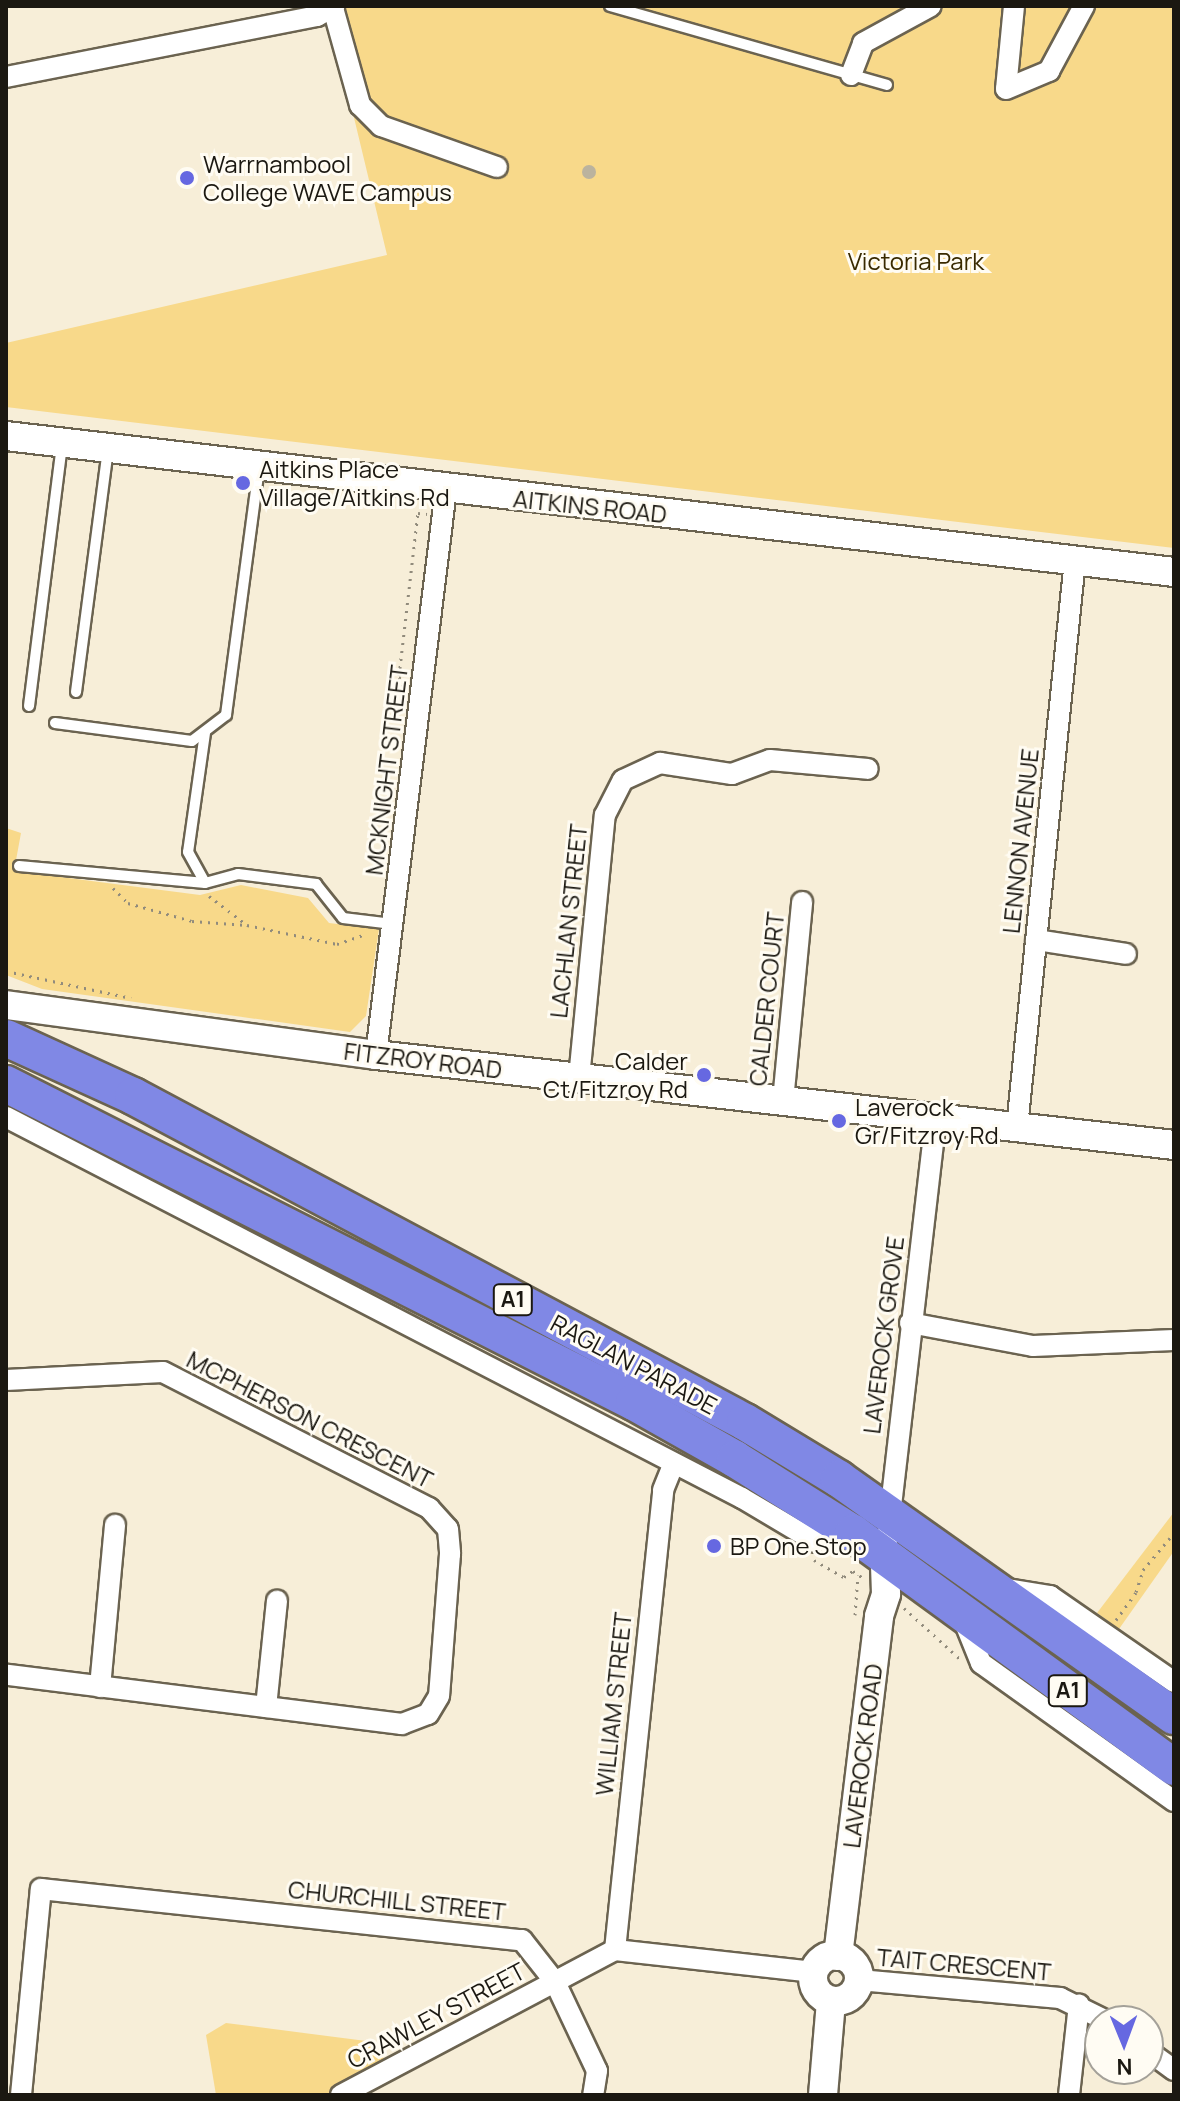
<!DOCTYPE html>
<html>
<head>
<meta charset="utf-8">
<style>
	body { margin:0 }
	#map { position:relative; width:1180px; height:2101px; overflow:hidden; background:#f7eed8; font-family:Manrope,sans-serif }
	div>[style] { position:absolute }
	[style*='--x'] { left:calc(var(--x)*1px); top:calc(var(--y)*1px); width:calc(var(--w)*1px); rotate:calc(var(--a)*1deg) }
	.green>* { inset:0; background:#f8d98a }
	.building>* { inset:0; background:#bbb39e }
	.round { border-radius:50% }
	.path>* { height:3px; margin-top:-1.5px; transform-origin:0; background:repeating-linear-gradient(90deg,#918b7c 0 2px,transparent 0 8px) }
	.roads { filter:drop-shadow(2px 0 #6b6350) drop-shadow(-2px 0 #6b6350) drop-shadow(0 2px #6b6350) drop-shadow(0 -2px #6b6350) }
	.lane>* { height:10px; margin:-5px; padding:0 5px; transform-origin:5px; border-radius:5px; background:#fff }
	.street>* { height:20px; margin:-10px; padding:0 10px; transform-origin:10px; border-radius:10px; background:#fff }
	.secondary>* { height:28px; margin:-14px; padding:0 14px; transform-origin:14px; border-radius:14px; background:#fff }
	.secondary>.ring { margin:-14px; padding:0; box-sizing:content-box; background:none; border:28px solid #fff; border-radius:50% }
	.highway>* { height:36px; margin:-18px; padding:0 18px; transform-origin:18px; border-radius:18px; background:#8088e5 }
	.dots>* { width:22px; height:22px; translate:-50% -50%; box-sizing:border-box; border:4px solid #fffcf3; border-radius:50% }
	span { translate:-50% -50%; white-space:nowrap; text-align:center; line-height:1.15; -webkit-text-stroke:6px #fffcf3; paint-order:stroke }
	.shield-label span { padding:2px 6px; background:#fffcf3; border:2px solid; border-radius:6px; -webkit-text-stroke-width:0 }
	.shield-label { font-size:22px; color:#1b1811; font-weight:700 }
	.poi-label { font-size:24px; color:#1b1811 }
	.left { translate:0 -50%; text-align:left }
	.right { translate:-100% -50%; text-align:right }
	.park-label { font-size:24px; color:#392a00 }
	.street-label { font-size:24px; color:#1b1811 }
	.frame { position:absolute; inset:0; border:8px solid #1b1811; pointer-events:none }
	.north { position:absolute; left:1084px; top:2005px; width:80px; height:80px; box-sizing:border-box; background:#fffcf3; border:2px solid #a4a199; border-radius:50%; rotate:179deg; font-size:22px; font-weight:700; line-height:32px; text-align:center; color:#1b1811 }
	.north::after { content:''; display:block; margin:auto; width:28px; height:36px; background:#6668e1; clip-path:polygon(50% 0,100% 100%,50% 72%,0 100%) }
</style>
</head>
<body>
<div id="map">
	<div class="green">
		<div style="clip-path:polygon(334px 6px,1174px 6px,1174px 548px,6px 407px,6px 343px,387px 255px,331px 22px)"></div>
		<div style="clip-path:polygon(6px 828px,21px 833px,14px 871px,200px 895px,241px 885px,308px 898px,329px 923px,379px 929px,366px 1016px,350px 1032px,42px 989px,6px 975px)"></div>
		<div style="clip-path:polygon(1174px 1512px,1174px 1551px,1119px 1629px,1097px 1613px)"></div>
		<div style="clip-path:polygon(226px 2023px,374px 2042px,390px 2069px,341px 2095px,216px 2095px,206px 2035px)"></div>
	</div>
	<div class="building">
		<div class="round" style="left:582px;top:165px;width:14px;height:14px"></div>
	</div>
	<div class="path">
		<div style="--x:403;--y:686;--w:11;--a:-112"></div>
		<div style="--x:399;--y:676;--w:164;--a:-83.4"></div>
		<div style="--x:418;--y:513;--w:9;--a:6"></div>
		<div style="--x:113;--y:888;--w:21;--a:45"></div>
		<div style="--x:128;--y:903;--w:66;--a:15.7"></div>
		<div style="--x:192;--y:921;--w:55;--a:4.2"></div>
		<div style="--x:247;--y:925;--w:92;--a:11.9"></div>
		<div style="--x:337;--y:944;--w:28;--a:-19"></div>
		<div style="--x:209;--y:896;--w:48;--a:37.3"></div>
		<div style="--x:6;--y:971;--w:128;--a:12.2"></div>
		<div style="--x:814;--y:1560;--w:34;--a:30"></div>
		<div style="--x:844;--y:1577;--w:11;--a:-34"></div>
		<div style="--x:853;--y:1571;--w:11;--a:34"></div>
		<div style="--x:904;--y:1608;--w:76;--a:42.3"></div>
		<div style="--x:855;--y:1615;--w:40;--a:-85.7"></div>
		<div style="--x:1116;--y:1620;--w:34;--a:-54"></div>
		<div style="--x:1136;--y:1592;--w:23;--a:-72"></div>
		<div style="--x:1143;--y:1570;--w:48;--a:-50"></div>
	</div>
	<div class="roads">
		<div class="lane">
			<div style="--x:610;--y:6;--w:288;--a:15.9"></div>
			<div style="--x:76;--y:692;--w:244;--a:-82.5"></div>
			<div style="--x:29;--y:706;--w:263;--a:-82.8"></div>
			<div style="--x:55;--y:723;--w:138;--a:7.5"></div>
			<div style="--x:192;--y:741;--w:43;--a:-37.4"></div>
			<div style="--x:226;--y:715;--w:249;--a:-82.4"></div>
			<div style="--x:205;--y:733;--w:120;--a:98.1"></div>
			<div style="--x:188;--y:852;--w:35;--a:61"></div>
			<div style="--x:19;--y:866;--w:187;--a:5.2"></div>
			<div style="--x:205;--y:883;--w:34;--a:-15"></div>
			<div style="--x:238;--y:874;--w:79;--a:7.3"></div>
			<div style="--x:316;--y:884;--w:43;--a:51.5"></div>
			<div style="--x:343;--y:918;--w:50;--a:6.8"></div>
		</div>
		<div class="street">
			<div style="--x:1014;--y:6;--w:83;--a:95.5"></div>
			<div style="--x:1006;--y:89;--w:47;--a:-22.7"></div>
			<div style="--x:1049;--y:71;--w:74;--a:-61.7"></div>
			<div style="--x:333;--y:8;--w:101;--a:74.4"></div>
			<div style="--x:360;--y:105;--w:30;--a:45"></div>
			<div style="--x:381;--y:126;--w:123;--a:19.5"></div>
			<div style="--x:851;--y:75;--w:34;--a:-69"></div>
			<div style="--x:863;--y:43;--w:77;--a:-28.6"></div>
			<div style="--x:6;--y:77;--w:317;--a:-11.1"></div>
			<div style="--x:317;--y:16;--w:20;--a:-30"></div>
			<div style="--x:1036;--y:940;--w:91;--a:8.8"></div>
			<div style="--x:376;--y:1055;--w:569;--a:-82.94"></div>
			<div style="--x:579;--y:1078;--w:264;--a:-84.4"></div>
			<div style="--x:605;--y:815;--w:39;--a:-63"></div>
			<div style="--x:623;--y:780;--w:41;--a:-24.7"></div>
			<div style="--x:660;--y:763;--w:73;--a:8.7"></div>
			<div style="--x:732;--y:774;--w:40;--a:-20.2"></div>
			<div style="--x:770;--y:760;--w:98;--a:5.2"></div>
			<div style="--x:783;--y:1101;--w:200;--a:-84.5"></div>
			<div style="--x:6;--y:1117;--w:829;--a:27.37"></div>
			<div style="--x:742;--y:1498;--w:86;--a:30.7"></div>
			<div style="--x:816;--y:1542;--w:31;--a:-29"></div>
			<div style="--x:1017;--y:1127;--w:570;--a:-84.16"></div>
			<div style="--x:910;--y:1323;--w:125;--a:10.6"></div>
			<div style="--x:1033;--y:1346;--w:141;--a:-2.4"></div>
			<div style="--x:6;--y:1380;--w:157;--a:-2.9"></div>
			<div style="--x:163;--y:1372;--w:299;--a:27.1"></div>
			<div style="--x:429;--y:1508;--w:28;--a:48"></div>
			<div style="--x:448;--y:1529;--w:25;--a:85"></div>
			<div style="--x:450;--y:1554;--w:142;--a:94.4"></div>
			<div style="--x:439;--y:1696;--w:21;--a:121"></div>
			<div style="--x:428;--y:1714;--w:28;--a:159"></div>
			<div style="--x:402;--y:1724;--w:399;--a:-172.9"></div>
			<div style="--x:885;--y:1558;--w:443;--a:-83.4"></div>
			<div style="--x:1006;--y:1589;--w:45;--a:9"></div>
			<div style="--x:1050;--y:1596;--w:151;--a:34.7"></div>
			<div style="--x:962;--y:1616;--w:51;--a:68"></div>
			<div style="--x:981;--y:1663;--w:237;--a:35.6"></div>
			<div style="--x:100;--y:1687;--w:163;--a:-84.7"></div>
			<div style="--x:266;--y:1707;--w:107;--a:-84.1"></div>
			<div style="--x:615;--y:1950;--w:462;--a:-84"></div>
			<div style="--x:663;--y:1490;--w:27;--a:-68"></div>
			<div style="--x:859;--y:1980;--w:202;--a:5.1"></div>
			<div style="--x:1060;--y:1998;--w:52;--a:26.1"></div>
			<div style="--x:1148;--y:2051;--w:32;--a:36"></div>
			<div style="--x:21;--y:2095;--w:207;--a:-84.5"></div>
			<div style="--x:41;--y:1889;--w:484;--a:6.1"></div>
			<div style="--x:522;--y:1940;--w:53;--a:51.8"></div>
			<div style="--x:555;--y:1982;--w:98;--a:64.7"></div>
			<div style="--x:597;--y:2071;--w:24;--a:99"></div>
			<div style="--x:341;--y:2095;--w:310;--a:-27.9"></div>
			<div style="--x:615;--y:1950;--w:200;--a:6.3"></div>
			<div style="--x:1069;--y:2095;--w:91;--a:-83.7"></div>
		</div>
		<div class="secondary">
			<div style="--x:6;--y:436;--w:1176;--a:6.64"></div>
			<div style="--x:6;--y:1005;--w:373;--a:7.7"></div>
			<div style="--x:376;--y:1055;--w:803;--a:6.43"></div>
			<div class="ring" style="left:813px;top:1955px;width:18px;height:18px"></div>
			<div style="--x:838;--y:1956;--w:342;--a:-83.1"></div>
			<div style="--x:879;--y:1616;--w:23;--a:-72"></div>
			<div style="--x:886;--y:1594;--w:36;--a:-92"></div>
			<div style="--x:823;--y:2095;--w:94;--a:-85.1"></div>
		</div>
		<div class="highway">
			<div style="--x:6;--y:1038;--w:140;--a:24.5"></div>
			<div style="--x:133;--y:1096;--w:693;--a:28.04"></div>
			<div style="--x:745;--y:1422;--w:110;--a:31.2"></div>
			<div style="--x:839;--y:1479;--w:410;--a:35.3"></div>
			<div style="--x:6;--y:1084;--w:704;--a:26.86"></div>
			<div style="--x:634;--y:1402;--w:116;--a:29.4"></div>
			<div style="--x:735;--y:1459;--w:139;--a:32.1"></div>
			<div style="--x:853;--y:1533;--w:397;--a:36.1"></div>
		</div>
	</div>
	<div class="dots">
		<div style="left:187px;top:178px;background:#6668e1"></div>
		<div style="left:243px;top:483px;background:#6668e1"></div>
		<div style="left:704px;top:1075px;background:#6668e1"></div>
		<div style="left:839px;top:1121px;background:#6668e1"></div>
		<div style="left:714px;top:1546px;background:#6668e1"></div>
	</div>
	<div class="shield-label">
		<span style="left:513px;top:1300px">A1</span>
		<span style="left:1068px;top:1691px">A1</span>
	</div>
	<div class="poi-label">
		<span class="left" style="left:203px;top:178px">Warrnambool<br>College WAVE Campus</span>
		<span class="left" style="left:259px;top:483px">Aitkins Place<br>Village/Aitkins Rd</span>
		<span class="right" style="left:688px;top:1075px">Calder<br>Ct/Fitzroy Rd</span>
		<span class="left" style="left:855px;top:1121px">Laverock<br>Gr/Fitzroy Rd</span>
		<span class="left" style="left:730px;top:1546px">BP One Stop</span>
	</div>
	<div class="park-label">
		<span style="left:916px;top:261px">Victoria Park</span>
	</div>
	<div class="street-label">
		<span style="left:590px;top:506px;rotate:6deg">AITKINS ROAD</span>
		<span style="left:386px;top:770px;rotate:-83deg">MCKNIGHT STREET</span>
		<span style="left:1020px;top:841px;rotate:-84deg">LENNON AVENUE</span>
		<span style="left:568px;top:921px;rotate:-84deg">LACHLAN STREET</span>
		<span style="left:766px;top:999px;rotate:-84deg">CALDER COURT</span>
		<span style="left:423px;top:1060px;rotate:7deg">FITZROY ROAD</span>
		<span style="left:883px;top:1335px;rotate:-83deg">LAVEROCK GROVE</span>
		<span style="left:634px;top:1364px;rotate:28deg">RAGLAN PARADE</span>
		<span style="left:310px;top:1419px;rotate:27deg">MCPHERSON CRESCENT</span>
		<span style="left:613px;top:1704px;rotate:-84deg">WILLIAM STREET</span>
		<span style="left:862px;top:1756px;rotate:-83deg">LAVEROCK ROAD</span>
		<span style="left:397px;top:1900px;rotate:6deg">CHURCHILL STREET</span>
		<span style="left:964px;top:1964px;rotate:5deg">TAIT CRESCENT</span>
		<span style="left:436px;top:2015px;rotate:-28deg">CRAWLEY STREET</span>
	</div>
	<div class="frame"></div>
	<div class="north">N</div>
</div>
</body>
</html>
